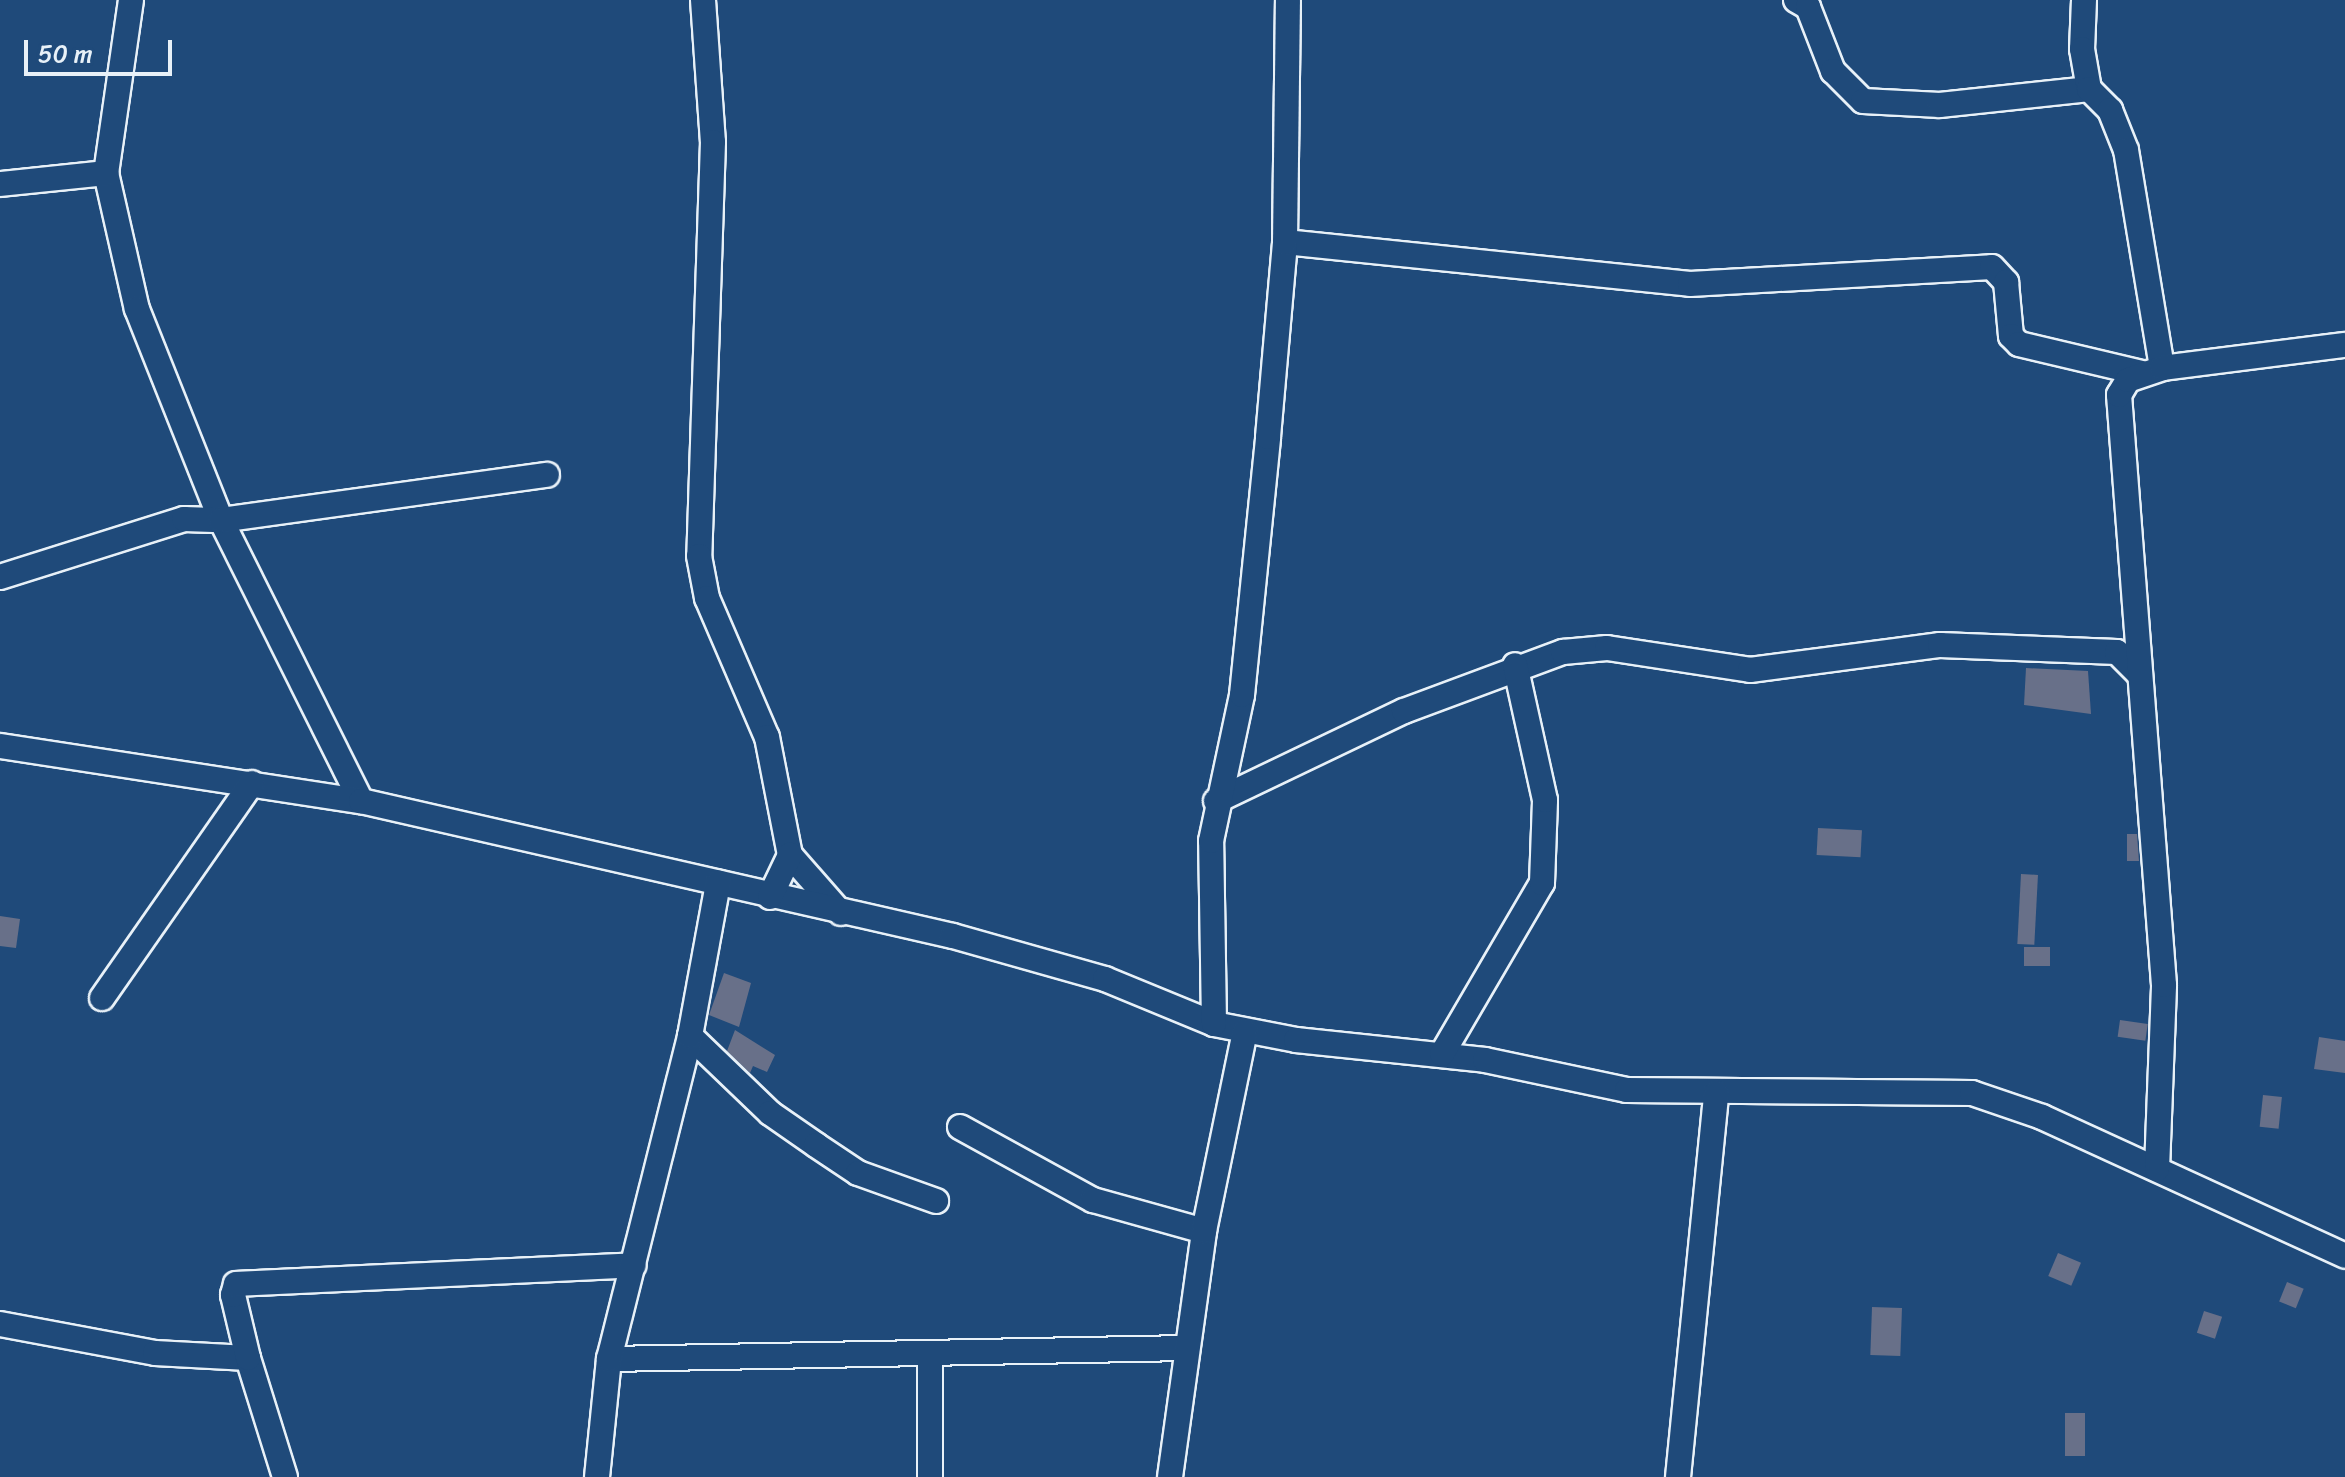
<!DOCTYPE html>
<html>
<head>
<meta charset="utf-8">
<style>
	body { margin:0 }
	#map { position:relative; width:2345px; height:1477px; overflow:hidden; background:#1f4a7a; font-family:Sriracha,sans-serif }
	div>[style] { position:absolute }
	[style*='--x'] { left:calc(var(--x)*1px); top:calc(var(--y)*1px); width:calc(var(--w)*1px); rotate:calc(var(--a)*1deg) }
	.building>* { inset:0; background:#687089; transform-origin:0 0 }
	.roads { filter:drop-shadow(2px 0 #e8f1f8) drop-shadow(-2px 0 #e8f1f8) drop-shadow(0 2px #e8f1f8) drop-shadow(0 -2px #e8f1f8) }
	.minor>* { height:24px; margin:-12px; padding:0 12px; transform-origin:12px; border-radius:12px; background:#1f4a7a }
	span { translate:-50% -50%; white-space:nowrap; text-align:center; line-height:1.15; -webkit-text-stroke:7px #1f4a7a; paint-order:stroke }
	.scale { position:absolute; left:24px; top:40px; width:148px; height:36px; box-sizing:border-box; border:4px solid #e8f1f8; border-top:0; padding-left:10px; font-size:24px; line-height:28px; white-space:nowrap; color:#e8f1f8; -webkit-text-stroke:6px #1f4a7a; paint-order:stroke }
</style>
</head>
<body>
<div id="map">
	<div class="building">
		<div style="clip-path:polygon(2026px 668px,2088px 671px,2091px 714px,2024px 705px)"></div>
		<div style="left:1818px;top:828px;width:44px;height:27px;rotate:3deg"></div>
		<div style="clip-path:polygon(2127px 834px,2137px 834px,2139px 861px,2127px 861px)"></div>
		<div style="left:2021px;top:874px;width:17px;height:70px;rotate:3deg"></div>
		<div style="clip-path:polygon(0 916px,20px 919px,16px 948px,0 946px)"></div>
		<div style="left:2024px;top:947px;width:26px;height:19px"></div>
		<div style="clip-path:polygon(724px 973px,751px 983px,739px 1027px,709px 1015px)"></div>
		<div style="left:2120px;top:1020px;width:28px;height:17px;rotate:8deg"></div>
		<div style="clip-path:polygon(735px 1030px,775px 1055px,767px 1072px,753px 1066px,750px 1073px,727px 1051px)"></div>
		<div style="clip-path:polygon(2319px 1037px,2345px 1041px,2345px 1073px,2314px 1069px)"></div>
		<div style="left:2263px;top:1095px;width:19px;height:32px;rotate:6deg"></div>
		<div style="left:2058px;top:1253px;width:25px;height:25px;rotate:23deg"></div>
		<div style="left:2287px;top:1282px;width:18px;height:21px;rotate:22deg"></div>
		<div style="left:1872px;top:1307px;width:30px;height:48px;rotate:2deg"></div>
		<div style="left:2204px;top:1311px;width:19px;height:23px;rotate:18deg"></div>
		<div style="left:2065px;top:1413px;width:20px;height:43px"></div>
	</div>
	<div class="roads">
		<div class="minor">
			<div style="--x:131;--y:0;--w:175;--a:98.2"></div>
			<div style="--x:106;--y:173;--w:139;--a:77.2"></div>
			<div style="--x:137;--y:309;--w:227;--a:68.3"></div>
			<div style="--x:221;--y:520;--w:314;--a:63.5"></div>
			<div style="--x:703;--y:0;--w:142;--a:86"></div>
			<div style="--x:713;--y:142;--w:414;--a:91.9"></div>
			<div style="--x:699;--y:556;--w:43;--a:79.2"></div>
			<div style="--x:707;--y:598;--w:151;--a:66.7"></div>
			<div style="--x:767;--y:737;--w:120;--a:79"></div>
			<div style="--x:790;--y:855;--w:77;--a:48.7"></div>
			<div style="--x:1796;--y:0;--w:14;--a:30"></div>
			<div style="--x:1808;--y:7;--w:69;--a:68.7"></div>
			<div style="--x:1833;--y:71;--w:42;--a:45"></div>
			<div style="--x:1863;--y:101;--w:77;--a:3"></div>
			<div style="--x:1940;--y:105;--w:150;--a:-6.1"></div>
			<div style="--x:2084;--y:0;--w:49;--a:92.3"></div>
			<div style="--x:2082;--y:49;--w:41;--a:80.1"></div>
			<div style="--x:2089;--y:89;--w:30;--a:45"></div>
			<div style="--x:2110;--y:110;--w:43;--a:68.2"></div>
			<div style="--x:2126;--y:150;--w:221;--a:80.6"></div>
			<div style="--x:0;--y:184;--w:107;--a:-5.9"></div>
			<div style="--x:1285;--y:242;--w:407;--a:5.9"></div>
			<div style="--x:1690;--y:284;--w:302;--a:-3.2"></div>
			<div style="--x:1992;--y:267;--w:21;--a:47"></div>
			<div style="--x:2006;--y:282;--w:54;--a:84.7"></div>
			<div style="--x:2011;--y:336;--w:11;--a:45"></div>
			<div style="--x:2019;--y:344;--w:126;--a:13.3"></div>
			<div style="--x:0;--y:577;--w:193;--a:-17.5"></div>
			<div style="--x:184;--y:519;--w:37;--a:2"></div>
			<div style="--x:221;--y:520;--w:329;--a:-7.9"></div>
			<div style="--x:0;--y:746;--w:365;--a:8.7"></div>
			<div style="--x:361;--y:801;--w:607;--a:12.85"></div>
			<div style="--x:953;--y:936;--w:158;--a:15.8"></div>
			<div style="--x:1105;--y:979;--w:118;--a:22.4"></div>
			<div style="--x:1214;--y:1024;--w:84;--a:11"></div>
			<div style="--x:1296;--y:1040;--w:190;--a:6"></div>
			<div style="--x:1485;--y:1060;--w:145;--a:11.9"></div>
			<div style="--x:1627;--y:1090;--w:345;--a:0.5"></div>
			<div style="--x:1972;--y:1093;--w:74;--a:18.9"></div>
			<div style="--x:2042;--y:1117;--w:333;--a:24.6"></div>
			<div style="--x:1216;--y:801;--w:208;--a:-25.6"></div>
			<div style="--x:1404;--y:711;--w:170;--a:-20.4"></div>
			<div style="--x:1563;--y:652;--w:44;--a:-5.2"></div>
			<div style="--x:1607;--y:648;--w:145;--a:8.7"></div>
			<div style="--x:1750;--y:670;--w:192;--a:-7.5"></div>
			<div style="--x:1940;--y:645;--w:177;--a:2.3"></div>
			<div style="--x:2117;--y:652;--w:30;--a:45"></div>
			<div style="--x:770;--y:897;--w:47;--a:-64.5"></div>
			<div style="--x:102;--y:998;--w:262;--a:-55.1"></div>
			<div style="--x:1214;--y:1024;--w:183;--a:-90.9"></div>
			<div style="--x:1211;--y:841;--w:149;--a:-78"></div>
			<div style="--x:1242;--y:695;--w:259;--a:-84.2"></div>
			<div style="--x:1268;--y:437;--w:196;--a:-85"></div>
			<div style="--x:1285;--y:242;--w:242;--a:-89.3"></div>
			<div style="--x:690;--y:1036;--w:111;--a:43.9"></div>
			<div style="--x:770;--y:1113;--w:56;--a:34.8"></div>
			<div style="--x:816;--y:1145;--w:50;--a:33.7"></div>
			<div style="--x:858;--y:1173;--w:83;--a:19.7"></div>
			<div style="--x:1442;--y:1054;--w:198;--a:-59.7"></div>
			<div style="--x:1542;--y:883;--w:83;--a:-87.9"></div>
			<div style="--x:1545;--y:800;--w:138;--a:-102.5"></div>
			<div style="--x:960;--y:1127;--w:152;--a:28.8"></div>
			<div style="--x:1093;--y:1200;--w:115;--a:15.6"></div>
			<div style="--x:2157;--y:1169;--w:184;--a:-87.8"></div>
			<div style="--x:2164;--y:985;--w:592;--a:-94.36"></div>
			<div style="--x:2119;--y:395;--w:17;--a:-59"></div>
			<div style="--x:2128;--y:380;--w:36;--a:-19"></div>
			<div style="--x:2162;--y:368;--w:184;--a:-7.2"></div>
			<div style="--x:0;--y:1324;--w:158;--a:10.6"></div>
			<div style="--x:155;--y:1353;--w:93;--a:3.1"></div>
			<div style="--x:930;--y:1353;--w:124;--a:90"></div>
			<div style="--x:609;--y:1359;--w:577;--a:-1.09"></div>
			<div style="--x:285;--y:1477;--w:125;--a:-107.3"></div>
			<div style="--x:248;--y:1358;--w:65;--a:-103.4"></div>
			<div style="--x:233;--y:1295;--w:11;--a:-75"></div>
			<div style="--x:236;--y:1284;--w:398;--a:-2.7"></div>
			<div style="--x:597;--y:1477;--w:119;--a:-84.2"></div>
			<div style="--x:609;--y:1359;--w:333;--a:-75.9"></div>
			<div style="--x:690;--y:1036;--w:156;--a:-79.6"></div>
			<div style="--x:1170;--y:1477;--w:248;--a:-82.1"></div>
			<div style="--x:1204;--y:1231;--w:204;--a:-78.4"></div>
			<div style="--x:1678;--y:1477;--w:386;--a:-84.3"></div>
		</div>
	</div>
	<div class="scale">50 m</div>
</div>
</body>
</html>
